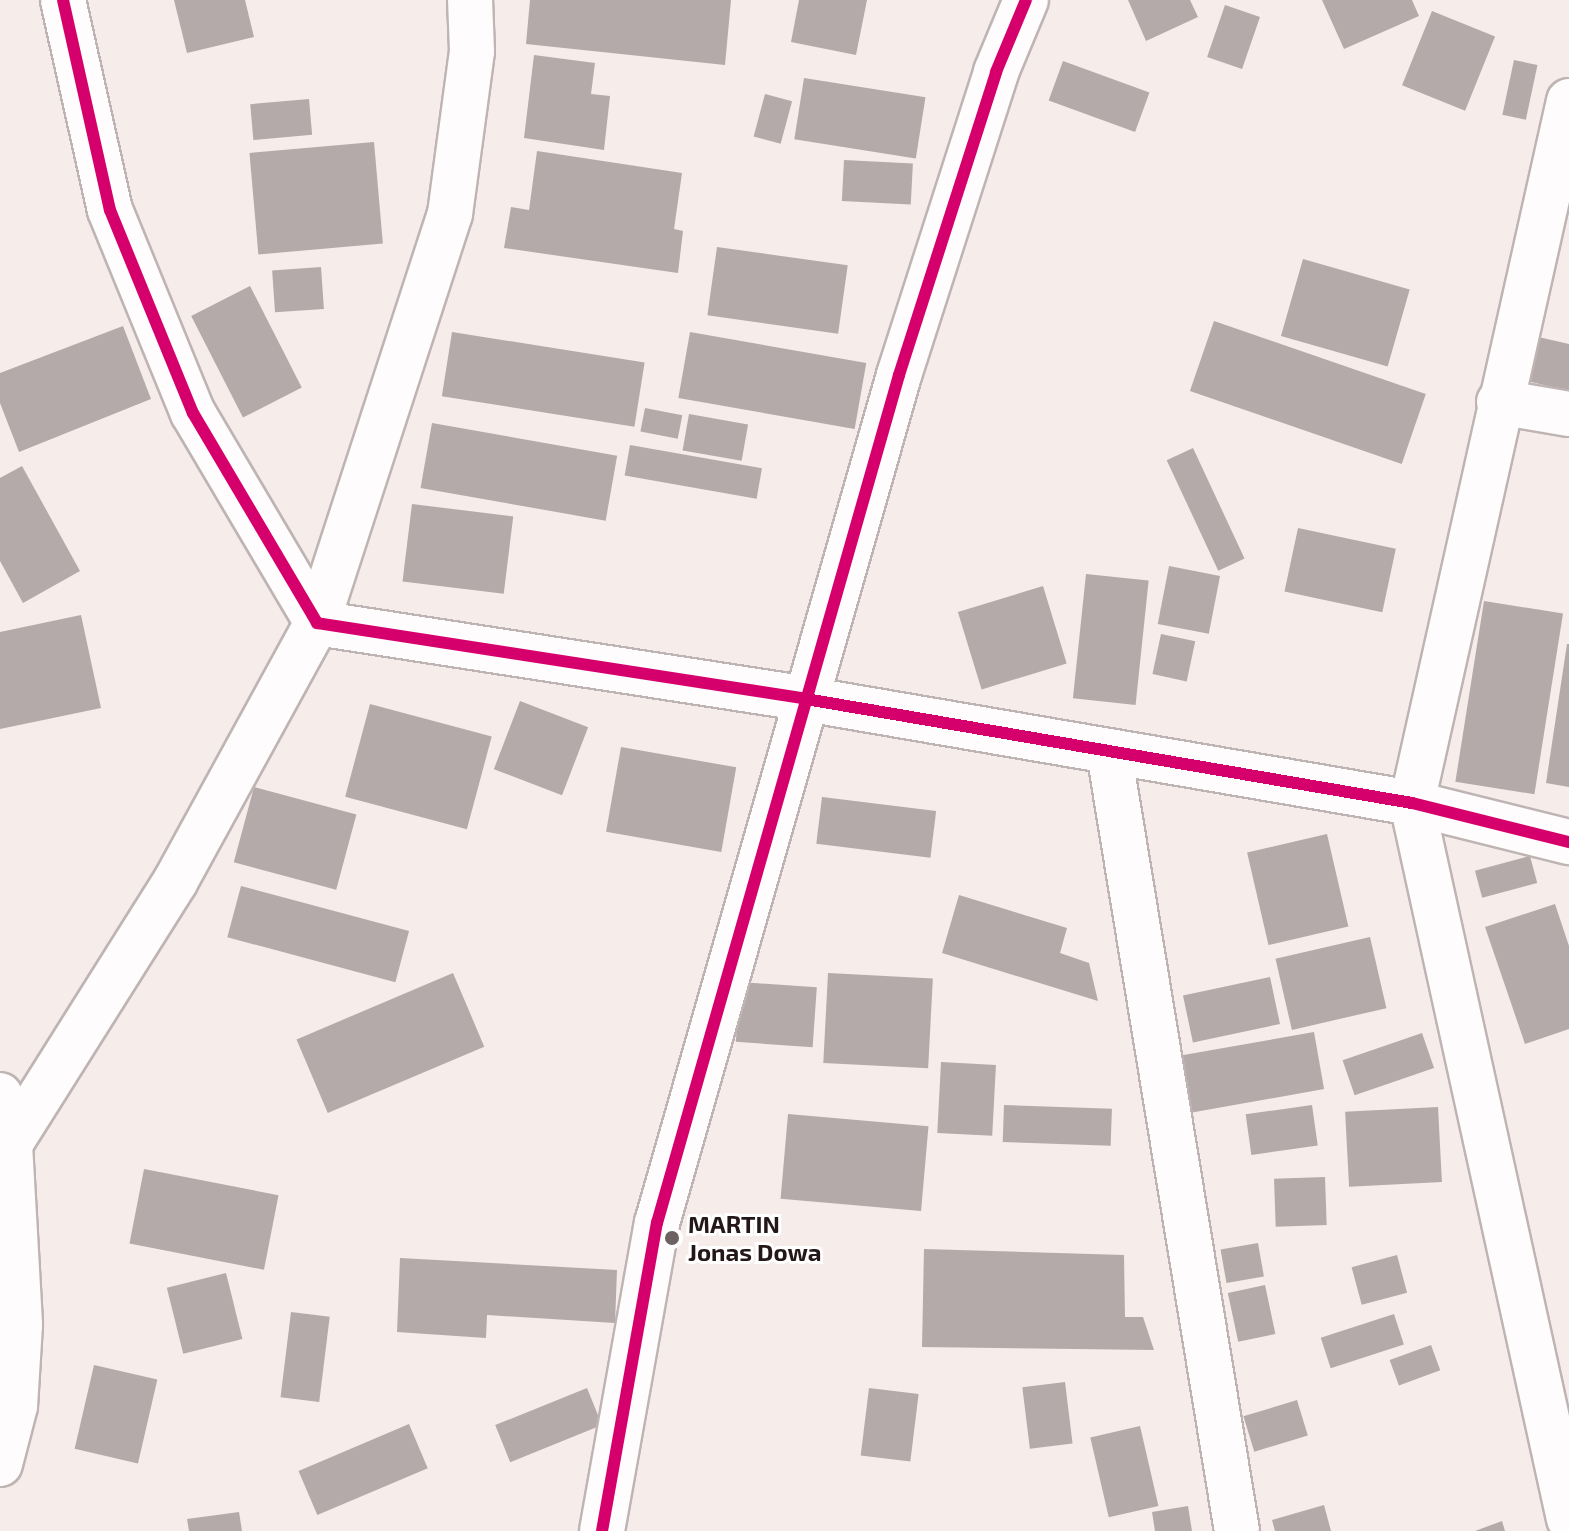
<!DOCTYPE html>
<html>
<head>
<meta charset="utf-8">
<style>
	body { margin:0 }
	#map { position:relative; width:1569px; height:1531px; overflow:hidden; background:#f6ecea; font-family:"Exo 2",sans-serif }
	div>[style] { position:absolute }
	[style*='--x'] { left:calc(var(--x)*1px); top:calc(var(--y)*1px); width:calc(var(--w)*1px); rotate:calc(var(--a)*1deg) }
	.building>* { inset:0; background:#b4aaaa; transform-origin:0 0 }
	.roads { filter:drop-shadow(2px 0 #beb4b3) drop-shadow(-2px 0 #beb4b3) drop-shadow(0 2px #beb4b3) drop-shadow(0 -2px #beb4b3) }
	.minor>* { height:44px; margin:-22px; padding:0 22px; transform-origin:22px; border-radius:22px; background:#fefcfc }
	.cycleway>* { height:12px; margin:-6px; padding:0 6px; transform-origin:6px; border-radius:6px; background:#d6006c }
	.dots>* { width:22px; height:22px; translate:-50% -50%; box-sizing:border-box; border:4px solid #fff; border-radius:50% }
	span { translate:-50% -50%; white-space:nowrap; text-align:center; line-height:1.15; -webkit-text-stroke:6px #fff; paint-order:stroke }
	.poi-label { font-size:24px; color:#231817; font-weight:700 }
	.left { translate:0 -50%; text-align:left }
</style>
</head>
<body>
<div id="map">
	<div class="building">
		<div style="clip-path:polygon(174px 0,245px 0,254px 37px,187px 53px)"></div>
		<div style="clip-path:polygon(530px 0,731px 0,725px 65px,526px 44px)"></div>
		<div style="clip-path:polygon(799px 0,867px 0,856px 55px,791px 42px)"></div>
		<div style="clip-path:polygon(1128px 0,1190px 0,1198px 17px,1146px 41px)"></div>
		<div style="clip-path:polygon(1322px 0,1412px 0,1419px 16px,1344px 49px)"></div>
		<div style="left:1225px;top:5px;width:37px;height:55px;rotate:19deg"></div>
		<div style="left:1432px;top:11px;width:68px;height:80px;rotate:22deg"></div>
		<div style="clip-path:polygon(534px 55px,595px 63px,591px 94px,610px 96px,604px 150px,524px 138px)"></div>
		<div style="left:1514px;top:60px;width:24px;height:56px;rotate:12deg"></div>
		<div style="left:1063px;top:61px;width:92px;height:42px;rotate:20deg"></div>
		<div style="left:804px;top:78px;width:123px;height:62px;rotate:9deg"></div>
		<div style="left:765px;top:94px;width:28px;height:44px;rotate:15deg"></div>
		<div style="left:309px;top:99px;width:36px;height:59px;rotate:85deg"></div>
		<div style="left:374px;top:142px;width:102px;height:125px;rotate:85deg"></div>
		<div style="clip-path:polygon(537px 151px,682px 173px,674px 229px,683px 231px,678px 273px,504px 248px,511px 207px,529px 210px)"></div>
		<div style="left:844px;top:160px;width:69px;height:41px;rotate:3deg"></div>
		<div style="left:717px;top:247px;width:132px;height:69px;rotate:8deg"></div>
		<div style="left:1303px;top:259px;width:111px;height:80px;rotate:16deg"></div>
		<div style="left:321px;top:267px;width:42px;height:49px;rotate:86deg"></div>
		<div style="left:250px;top:286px;width:114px;height:66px;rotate:63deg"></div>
		<div style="left:1214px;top:321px;width:224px;height:74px;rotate:19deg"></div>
		<div style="clip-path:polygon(123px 326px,151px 399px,19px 452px,0 403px,0 373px)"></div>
		<div style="left:452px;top:332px;width:195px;height:65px;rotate:9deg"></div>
		<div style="left:690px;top:332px;width:179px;height:67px;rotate:10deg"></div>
		<div style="clip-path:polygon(1534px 336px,1569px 344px,1569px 391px,1523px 380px)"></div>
		<div style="left:645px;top:408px;width:38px;height:24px;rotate:11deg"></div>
		<div style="left:689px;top:414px;width:60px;height:37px;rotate:10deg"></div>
		<div style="left:432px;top:423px;width:188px;height:66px;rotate:10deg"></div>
		<div style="left:630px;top:445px;width:134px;height:31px;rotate:10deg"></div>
		<div style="left:1193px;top:448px;width:122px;height:29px;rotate:65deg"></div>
		<div style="clip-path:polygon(22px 466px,80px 571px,23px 603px,0 561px,0 478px)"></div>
		<div style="left:412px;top:504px;width:102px;height:78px;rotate:7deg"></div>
		<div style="left:1298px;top:528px;width:100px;height:65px;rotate:12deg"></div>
		<div style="left:1169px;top:566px;width:52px;height:59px;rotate:11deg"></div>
		<div style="left:1086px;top:574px;width:63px;height:125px;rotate:6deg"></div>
		<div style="left:1043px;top:586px;width:81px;height:89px;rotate:73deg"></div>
		<div style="left:1484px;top:601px;width:80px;height:183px;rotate:9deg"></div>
		<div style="clip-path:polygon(81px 615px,101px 708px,0 729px,0 632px)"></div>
		<div style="left:1161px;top:634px;width:35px;height:41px;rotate:12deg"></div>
		<div style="clip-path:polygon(1567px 644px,1569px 644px,1569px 787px,1546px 783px)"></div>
		<div style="left:520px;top:701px;width:73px;height:73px;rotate:21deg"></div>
		<div style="left:370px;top:704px;width:126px;height:96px;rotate:15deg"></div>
		<div style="left:621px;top:747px;width:117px;height:86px;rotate:10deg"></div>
		<div style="left:254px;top:787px;width:106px;height:78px;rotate:15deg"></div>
		<div style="left:822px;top:797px;width:115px;height:47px;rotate:7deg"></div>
		<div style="left:1327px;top:834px;width:95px;height:82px;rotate:77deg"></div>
		<div style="left:1530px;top:856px;width:28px;height:57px;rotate:75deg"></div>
		<div style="left:241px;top:886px;width:174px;height:53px;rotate:15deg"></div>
		<div style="clip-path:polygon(959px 895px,1067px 928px,1060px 953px,1089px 963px,1098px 1001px,942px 953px)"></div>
		<div style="clip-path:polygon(1555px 904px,1569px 946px,1569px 1029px,1525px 1044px,1485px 927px)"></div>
		<div style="left:1370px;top:937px;width:73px;height:97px;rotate:77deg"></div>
		<div style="left:453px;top:973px;width:80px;height:170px;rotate:67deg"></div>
		<div style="left:828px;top:973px;width:105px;height:90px;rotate:3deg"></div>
		<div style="left:1270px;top:977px;width:48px;height:89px;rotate:78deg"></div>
		<div style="left:740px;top:982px;width:77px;height:60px;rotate:4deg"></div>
		<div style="left:1314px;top:1032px;width:58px;height:134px;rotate:80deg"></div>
		<div style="left:1422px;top:1033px;width:37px;height:84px;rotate:71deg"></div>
		<div style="left:941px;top:1062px;width:55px;height:71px;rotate:3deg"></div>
		<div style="left:1004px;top:1105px;width:108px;height:37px;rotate:2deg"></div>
		<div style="left:1312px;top:1105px;width:41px;height:67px;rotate:82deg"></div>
		<div style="left:1438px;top:1107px;width:75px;height:93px;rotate:87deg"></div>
		<div style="left:788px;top:1114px;width:141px;height:85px;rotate:5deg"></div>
		<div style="left:144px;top:1169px;width:137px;height:76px;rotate:11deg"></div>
		<div style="left:1325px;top:1177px;width:48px;height:51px;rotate:88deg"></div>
		<div style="left:1258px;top:1243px;width:34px;height:38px;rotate:80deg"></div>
		<div style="clip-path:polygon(924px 1249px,1124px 1255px,1125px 1317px,1143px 1317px,1154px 1350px,922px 1347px)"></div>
		<div style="left:1397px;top:1255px;width:39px;height:47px;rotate:75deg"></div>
		<div style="clip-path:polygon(400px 1258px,617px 1270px,615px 1323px,487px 1315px,486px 1338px,397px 1332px)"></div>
		<div style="left:226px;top:1273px;width:68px;height:61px;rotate:76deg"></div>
		<div style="left:1265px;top:1285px;width:50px;height:38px;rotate:78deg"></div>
		<div style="left:291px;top:1312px;width:39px;height:86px;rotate:7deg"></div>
		<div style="left:1394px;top:1314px;width:32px;height:77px;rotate:72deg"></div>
		<div style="left:1431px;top:1345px;width:27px;height:44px;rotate:70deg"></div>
		<div style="left:94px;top:1365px;width:65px;height:86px;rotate:13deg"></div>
		<div style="left:1065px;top:1382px;width:62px;height:43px;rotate:83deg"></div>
		<div style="left:587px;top:1388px;width:40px;height:99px;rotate:68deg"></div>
		<div style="left:869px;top:1388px;width:50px;height:68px;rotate:7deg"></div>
		<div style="left:1297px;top:1400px;width:37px;height:56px;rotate:73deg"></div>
		<div style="left:409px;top:1424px;width:48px;height:120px;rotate:67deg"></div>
		<div style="left:1140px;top:1426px;width:82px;height:51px;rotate:77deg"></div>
		<div style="clip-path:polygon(1324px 1505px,1331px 1531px,1275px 1531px,1272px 1520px)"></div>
		<div style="clip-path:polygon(1188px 1506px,1192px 1531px,1155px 1531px,1152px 1512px)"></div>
		<div style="clip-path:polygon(239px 1512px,242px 1531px,189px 1531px,187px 1519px)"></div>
		<div style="clip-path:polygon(1502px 1521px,1505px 1531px,1475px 1531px)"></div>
	</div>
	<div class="roads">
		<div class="minor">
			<div style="--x:63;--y:0;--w:215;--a:77.4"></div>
			<div style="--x:110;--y:210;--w:219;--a:67.8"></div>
			<div style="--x:193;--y:413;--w:244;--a:59.4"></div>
			<div style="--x:317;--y:623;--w:495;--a:8.8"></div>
			<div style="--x:806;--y:699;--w:615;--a:9.74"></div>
			<div style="--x:1412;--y:803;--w:162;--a:14"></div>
			<div style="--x:1569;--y:101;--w:719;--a:102.61"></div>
			<div style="--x:1412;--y:803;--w:733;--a:77.63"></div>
			<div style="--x:1499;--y:402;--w:71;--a:9.7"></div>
			<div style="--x:1109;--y:752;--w:789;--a:80.67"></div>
			<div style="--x:0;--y:1095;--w:50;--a:78.5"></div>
			<div style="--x:10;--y:1144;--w:181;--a:86.8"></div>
			<div style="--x:20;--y:1325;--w:81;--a:93.5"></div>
			<div style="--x:15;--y:1406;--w:60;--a:104.5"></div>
			<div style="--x:0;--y:1148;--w:11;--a:-22"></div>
			<div style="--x:10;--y:1144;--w:310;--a:-57.8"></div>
			<div style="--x:175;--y:882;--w:295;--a:-61.3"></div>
			<div style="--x:317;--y:623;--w:430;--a:-72"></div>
			<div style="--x:450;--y:214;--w:164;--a:-82.3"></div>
			<div style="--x:472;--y:51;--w:51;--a:-92.2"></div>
			<div style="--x:602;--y:1531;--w:313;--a:-79.9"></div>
			<div style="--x:657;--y:1223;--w:882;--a:-74.07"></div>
			<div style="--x:899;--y:375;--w:318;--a:-72.2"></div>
			<div style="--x:996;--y:72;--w:78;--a:-67.4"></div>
		</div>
	</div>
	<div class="cycleway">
		<div style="--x:63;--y:0;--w:215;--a:77.4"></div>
		<div style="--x:110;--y:210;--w:219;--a:67.8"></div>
		<div style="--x:193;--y:413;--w:244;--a:59.4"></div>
		<div style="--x:317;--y:623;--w:495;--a:8.8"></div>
		<div style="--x:806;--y:699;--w:615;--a:9.74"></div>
		<div style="--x:1412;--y:803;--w:162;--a:14"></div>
		<div style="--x:602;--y:1531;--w:313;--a:-79.9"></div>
		<div style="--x:657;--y:1223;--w:882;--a:-74.07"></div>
		<div style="--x:899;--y:375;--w:318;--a:-72.2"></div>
		<div style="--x:996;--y:72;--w:78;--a:-67.4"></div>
	</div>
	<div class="dots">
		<div style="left:672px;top:1238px;background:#6d6261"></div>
	</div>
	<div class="poi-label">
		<span class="left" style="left:688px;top:1238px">MARTIN<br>Jonas Dowa</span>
	</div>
</div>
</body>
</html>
